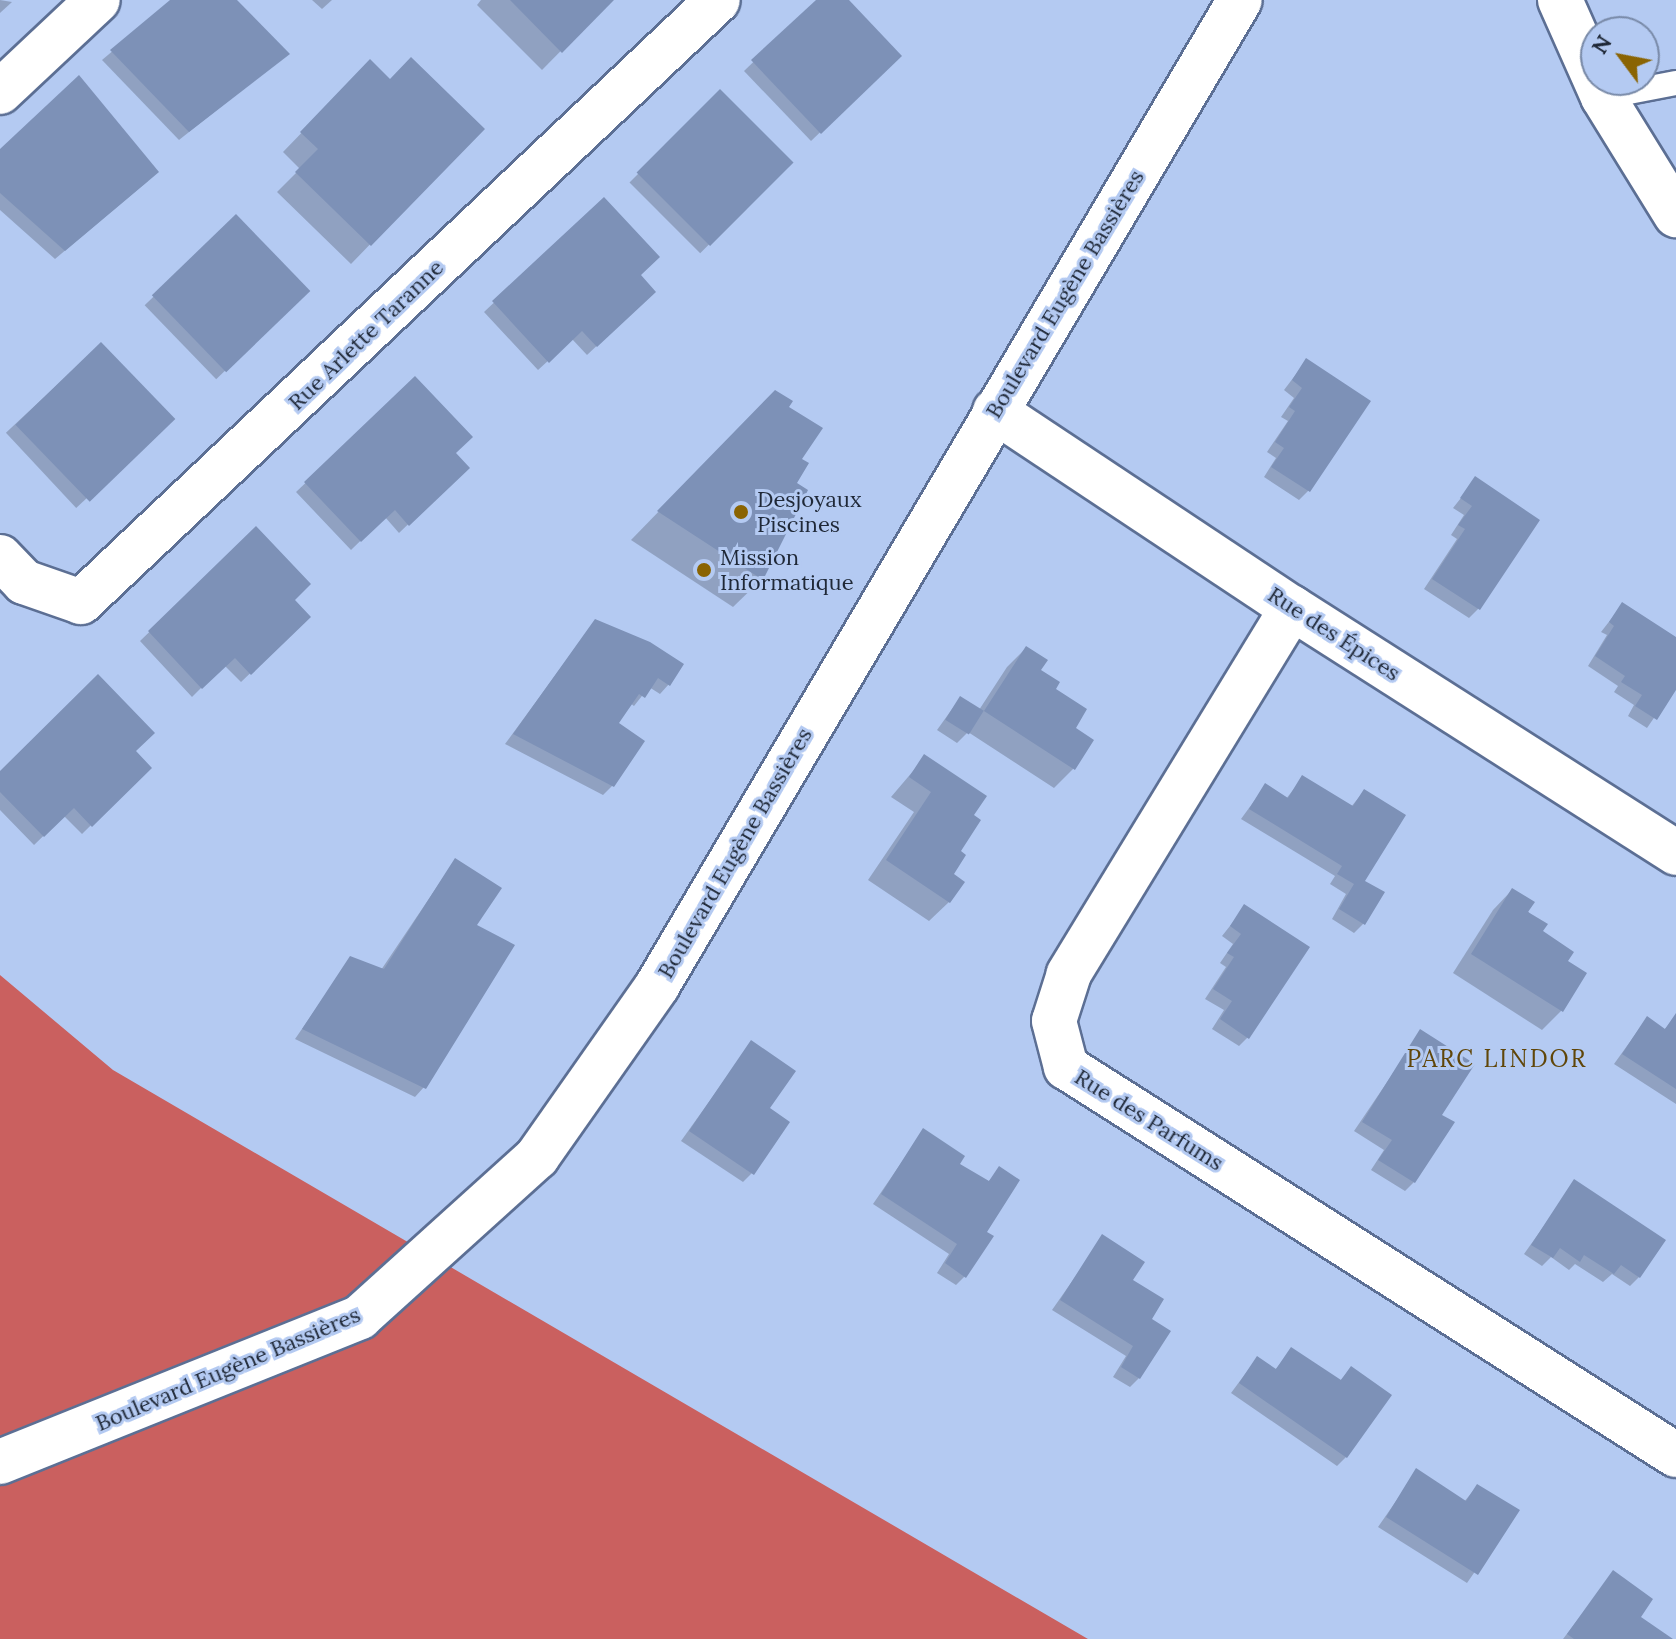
<!DOCTYPE html>
<meta charset="utf-8">
<style>
body{margin:0}
#map{position:relative;width:1676px;height:1639px;overflow:hidden;background:#b4caf2;font-family:Lora,serif}
div>[style]{position:absolute}
[style*='--x']{left:calc(var(--x)*1px);top:calc(var(--y)*1px);width:calc(var(--w)*1px);rotate:calc(var(--a)*1deg)}
.forest>*{inset:0;background:#ca605f}
.shadow>*{inset:0;background:#0003;transform-origin:0 0}
.building>*{inset:0;background:#7d91b7;transform-origin:0 0}
.roads{filter:drop-shadow(2px 0 #5c6f94) drop-shadow(-2px 0 #5c6f94) drop-shadow(0 2px #5c6f94) drop-shadow(0 -2px #5c6f94)}
.lane>*{height:24px;margin:-12px;padding:0 12px;transform-origin:12px;border-radius:12px;background:#fff}
.street>*{height:44px;margin:-22px;padding:0 22px;transform-origin:22px;border-radius:22px;background:#fff}
.secondary>*{height:44px;margin:-22px;padding:0 22px;transform-origin:22px;border-radius:22px;background:#fff}
.dots>*{width:22px;height:22px;translate:-50% -50%;box-sizing:border-box;border:4px solid #b4caf2;border-radius:50%}
span{translate:-50% -50%;white-space:nowrap;text-align:center;line-height:1.15;-webkit-text-stroke:6px #b4caf2;paint-order:stroke}
.street-label{font-size:22px;color:#1f2837}
.poi-label{font-size:22px;color:#1f2837}
.left{translate:0 -50%;text-align:left}
.neighbourhood-label{font-size:24px;color:#604609;letter-spacing:2px}
.north{position:absolute;left:1580px;top:16px;width:80px;height:80px;box-sizing:border-box;background:#b4caf2;border:2px solid #7889a7;border-radius:50%;rotate:302deg;font-size:22px;font-weight:700;line-height:32px;text-align:center;color:#1f2837}
.north::after{content:'';display:block;margin:auto;width:28px;height:36px;background:#8a6403;clip-path:polygon(50% 0,100% 100%,50% 72%,0 100%)}
</style>
<div id="map">
<div class="forest">
<i style="clip-path:polygon(0 975px,113px 1070px,1088px 1639px,0 1639px)"></i>
</div>
<div class="shadow">
<i style="clip-path:polygon(0 0,12px 2px,0 13px)"></i>
<i style="clip-path:polygon(173px 0,234px 0,287px 54px,179px 140px,102px 60px)"></i>
<i style="clip-path:polygon(312px 0,332px 0,322px 9px)"></i>
<i style="clip-path:polygon(481px 0,611px 0,542px 70px,477px 5px)"></i>
<i style="clip-path:polygon(818px 0,846px 0,900px 56px,811px 141px,744px 71px)"></i>
<i style="clip-path:polygon(370px 62px,390px 81px,482px 129px,351px 264px,277px 192px,300px 169px,283px 152px)"></i>
<i style="left:720px;top:92px;width:100px;height:128px;rotate:45deg"></i>
<i style="clip-path:polygon(0 151px,148px 181px,55px 259px,0 210px)"></i>
<i style="clip-path:polygon(604px 199px,638px 276px,654px 292px,587px 355px,572px 339px,538px 370px,484px 312px)"></i>
<i style="left:236px;top:217px;width:103px;height:127px;rotate:46deg"></i>
<i style="left:101px;top:344px;width:103px;height:130px;rotate:47deg"></i>
<i style="clip-path:polygon(1306px 361px,1308px 491px,1299px 500px,1264px 477px,1276px 458px,1267px 452px,1288px 421px,1281px 417px,1294px 398px,1284px 390px)"></i>
<i style="clip-path:polygon(415px 379px,453px 453px,467px 468px,399px 533px,385px 517px,351px 550px,296px 492px)"></i>
<i style="clip-path:polygon(775px 392px,787px 407px,800px 459px,762px 579px,733px 607px,631px 540px)"></i>
<i style="clip-path:polygon(1476px 479px,1478px 609px,1469px 618px,1424px 589px,1457px 539px,1451px 535px,1464px 515px,1453px 508px)"></i>
<i style="clip-path:polygon(256px 529px,292px 600px,309px 617px,241px 682px,224px 665px,192px 697px,140px 641px)"></i>
<i style="clip-path:polygon(1622px 605px,1676px 639px,1676px 686px,1647px 728px,1628px 716px,1634px 705px,1614px 692px,1618px 686px,1588px 666px,1607px 635px,1601px 632px)"></i>
<i style="clip-path:polygon(595px 621px,669px 684px,660px 694px,649px 687px,634px 706px,630px 703px,617px 724px,612px 786px,603px 795px,505px 744px)"></i>
<i style="clip-path:polygon(1026px 648px,1073px 728px,1073px 769px,1054px 788px,968px 732px,957px 743px,937px 730px,960px 698px,979px 710px,1007px 667px)"></i>
<i style="clip-path:polygon(133px 752px,149px 768px,82px 834px,64px 816px,34px 845px,0 810px,0 773px)"></i>
<i style="clip-path:polygon(925px 757px,972px 816px,951px 874px,949px 902px,929px 921px,868px 880px,914px 812px,891px 797px)"></i>
<i style="clip-path:polygon(1303px 777px,1351px 807px,1364px 791px,1363px 924px,1354px 933px,1332px 919px,1346px 894px,1330px 884px,1335px 876px,1241px 819px,1265px 786px,1286px 799px)"></i>
<i style="clip-path:polygon(455px 860px,424px 1087px,415px 1097px,295px 1039px,351px 958px,381px 970px)"></i>
<i style="clip-path:polygon(1512px 890px,1565px 961px,1561px 1011px,1542px 1030px,1453px 973px,1493px 910px)"></i>
<i style="clip-path:polygon(1245px 907px,1248px 1037px,1239px 1046px,1212px 1029px,1224px 1010px,1205px 999px,1226px 967px,1220px 963px,1233px 944px,1222px 936px)"></i>
<i style="clip-path:polygon(1676px 1016px,1676px 1104px,1614px 1064px,1647px 1018px,1664px 1030px)"></i>
<i style="clip-path:polygon(1421px 1032px,1440px 1115px,1414px 1182px,1405px 1191px,1371px 1170px,1384px 1150px,1354px 1131px)"></i>
<i style="clip-path:polygon(751px 1043px,768px 1109px,752px 1173px,743px 1182px,681px 1141px)"></i>
<i style="clip-path:polygon(923px 1131px,958px 1164px,987px 1183px,1000px 1169px,984px 1233px,965px 1276px,956px 1285px,937px 1273px,949px 1254px,873px 1204px)"></i>
<i style="clip-path:polygon(1575px 1182px,1639px 1277px,1630px 1286px,1612px 1274px,1603px 1282px,1575px 1264px,1569px 1270px,1551px 1257px,1542px 1266px,1524px 1254px)"></i>
<i style="clip-path:polygon(1103px 1237px,1131px 1280px,1149px 1319px,1139px 1378px,1130px 1387px,1113px 1377px,1126px 1356px,1052px 1310px)"></i>
<i style="clip-path:polygon(1292px 1349px,1339px 1382px,1351px 1368px,1346px 1457px,1337px 1466px,1231px 1393px,1257px 1358px,1275px 1370px)"></i>
<i style="clip-path:polygon(1417px 1471px,1464px 1502px,1477px 1486px,1517px 1511px,1467px 1583px,1378px 1527px)"></i>
<i style="clip-path:polygon(1613px 1573px,1638px 1617px,1669px 1639px,1563px 1639px)"></i>
</div>
<div class="building">
<i style="clip-path:polygon(170px 0,237px 0,290px 54px,189px 132px,110px 50px)"></i>
<i style="clip-path:polygon(510px 0,614px 0,562px 53px)"></i>
<i style="clip-path:polygon(816px 0,849px 0,902px 56px,821px 134px,751px 60px)"></i>
<i style="clip-path:polygon(411px 57px,485px 129px,371px 246px,295px 172px,318px 149px,300px 132px,370px 59px,390px 79px)"></i>
<i style="clip-path:polygon(79px 75px,159px 172px,65px 251px,0 193px,0 149px)"></i>
<i style="left:720px;top:89px;width:104px;height:118px;rotate:45deg"></i>
<i style="clip-path:polygon(604px 197px,660px 257px,641px 275px,656px 292px,597px 347px,582px 331px,549px 363px,492px 301px)"></i>
<i style="left:236px;top:214px;width:107px;height:117px;rotate:46deg"></i>
<i style="left:101px;top:342px;width:107px;height:119px;rotate:46deg"></i>
<i style="clip-path:polygon(1306px 358px,1371px 401px,1310px 492px,1271px 467px,1284px 448px,1275px 442px,1295px 411px,1289px 407px,1302px 388px,1292px 380px)"></i>
<i style="clip-path:polygon(415px 376px,473px 437px,456px 453px,470px 468px,409px 526px,395px 510px,361px 542px,304px 482px)"></i>
<i style="clip-path:polygon(775px 390px,793px 401px,789px 407px,823px 428px,802px 459px,809px 463px,797px 483px,808px 490px,763px 580px,657px 511px)"></i>
<i style="clip-path:polygon(1475px 476px,1540px 520px,1480px 610px,1432px 579px,1465px 529px,1458px 525px,1472px 506px,1460px 498px)"></i>
<i style="clip-path:polygon(256px 526px,311px 584px,295px 600px,311px 617px,251px 675px,235px 658px,202px 689px,148px 631px)"></i>
<i style="clip-path:polygon(1622px 602px,1676px 637px,1676px 690px,1657px 720px,1635px 706px,1642px 695px,1621px 682px,1625px 676px,1595px 656px,1614px 626px,1609px 622px)"></i>
<i style="clip-path:polygon(595px 619px,650px 642px,684px 664px,670px 686px,658px 678px,645px 698px,639px 694px,619px 723px,645px 741px,614px 787px,513px 734px)"></i>
<i style="clip-path:polygon(1026px 646px,1048px 660px,1041px 670px,1060px 682px,1056px 689px,1087px 709px,1076px 728px,1094px 740px,1075px 770px,984px 711px)"></i>
<i style="clip-path:polygon(98px 674px,155px 733px,136px 751px,152px 768px,92px 827px,74px 808px,44px 837px,0 792px,0 771px)"></i>
<i style="left:960px;top:696px;width:28px;height:28px;rotate:32deg"></i>
<i style="clip-path:polygon(924px 754px,987px 796px,974px 815px,981px 820px,961px 851px,966px 855px,954px 874px,965px 882px,950px 903px,886px 860px,931px 792px,909px 777px)"></i>
<i style="clip-path:polygon(1302px 775px,1353px 806px,1364px 789px,1406px 815px,1365px 881px,1385px 892px,1365px 925px,1339px 909px,1354px 884px,1337px 874px,1342px 866px,1249px 809px,1265px 783px,1288px 798px)"></i>
<i style="clip-path:polygon(455px 858px,502px 888px,477px 925px,515px 945px,426px 1089px,302px 1029px,350px 956px,384px 969px)"></i>
<i style="clip-path:polygon(1512px 888px,1535px 902px,1528px 912px,1548px 924px,1543px 931px,1574px 952px,1568px 961px,1587px 973px,1563px 1012px,1471px 954px)"></i>
<i style="clip-path:polygon(1244px 904px,1310px 947px,1249px 1039px,1220px 1019px,1232px 1001px,1213px 989px,1234px 957px,1227px 953px,1241px 934px,1230px 926px)"></i>
<i style="clip-path:polygon(1676px 1013px,1676px 1089px,1622px 1054px,1647px 1016px,1665px 1029px)"></i>
<i style="clip-path:polygon(1420px 1029px,1475px 1064px,1442px 1115px,1455px 1122px,1415px 1183px,1378px 1160px,1392px 1140px,1362px 1122px)"></i>
<i style="clip-path:polygon(751px 1040px,796px 1071px,770px 1108px,790px 1122px,754px 1175px,689px 1131px)"></i>
<i style="clip-path:polygon(923px 1128px,965px 1156px,960px 1164px,989px 1181px,999px 1166px,1020px 1180px,987px 1232px,994px 1236px,966px 1278px,945px 1263px,957px 1244px,881px 1194px)"></i>
<i style="clip-path:polygon(1574px 1179px,1666px 1240px,1640px 1278px,1621px 1265px,1614px 1274px,1584px 1255px,1580px 1262px,1560px 1248px,1553px 1258px,1531px 1245px)"></i>
<i style="clip-path:polygon(1102px 1234px,1145px 1262px,1133px 1280px,1164px 1299px,1152px 1319px,1171px 1331px,1140px 1379px,1121px 1367px,1133px 1346px,1060px 1300px)"></i>
<i style="clip-path:polygon(1291px 1347px,1341px 1380px,1351px 1366px,1392px 1395px,1347px 1458px,1239px 1383px,1257px 1356px,1276px 1369px)"></i>
<i style="clip-path:polygon(1416px 1468px,1466px 1501px,1477px 1484px,1520px 1510px,1478px 1575px,1386px 1517px)"></i>
<i style="clip-path:polygon(1613px 1570px,1653px 1599px,1641px 1617px,1673px 1639px,1574px 1639px,1567px 1634px)"></i>
</div>
<div class="roads">
<div class="lane">
<i style="--x:1603;--y:97;--w:74;--a:-10.9"></i>
</div>
<div class="street">
<i style="--x:1560;--y:0;--w:106;--a:66.1"></i>
<i style="--x:1603;--y:97;--w:139;--a:58.3"></i>
<i style="--x:0;--y:92;--w:134;--a:-43.2"></i>
<i style="--x:995;--y:411;--w:356;--a:33.6"></i>
<i style="--x:1292;--y:608;--w:456;--a:32.5"></i>
<i style="--x:0;--y:557;--w:35;--a:46"></i>
<i style="--x:24;--y:582;--w:60;--a:19.3"></i>
<i style="--x:81;--y:602;--w:876;--a:-43.38"></i>
<i style="--x:1292;--y:608;--w:429;--a:121.4"></i>
<i style="--x:1069;--y:974;--w:49;--a:107.7"></i>
<i style="--x:1054;--y:1021;--w:48;--a:75.4"></i>
<i style="--x:1066;--y:1067;--w:723;--a:32.46"></i>
</div>
<div class="secondary">
<i style="--x:0;--y:1462;--w:388;--a:-21.9"></i>
<i style="--x:360;--y:1317;--w:239;--a:-42.1"></i>
<i style="--x:537;--y:1157;--w:209;--a:-54.9"></i>
<i style="--x:657;--y:986;--w:1145;--a:-59.41"></i>
</div>
</div>
<div class="dots">
<i style="left:741px;top:512px;background:#8a6403"></i>
<i style="left:704px;top:570px;background:#8a6403"></i>
</div>
<div class="street-label">
<span style="left:1065px;top:294px;rotate:-59deg">Boulevard Eugène Bassières</span>
<span style="left:366px;top:335px;rotate:-44deg">Rue Arlette Taranne</span>
<span style="left:1334px;top:634px;rotate:33deg">Rue des Épices</span>
<span style="left:735px;top:853px;rotate:-60deg">Boulevard Eugène Bassières</span>
<span style="left:1149px;top:1120px;rotate:32deg">Rue des Parfums</span>
<span style="left:228px;top:1369px;rotate:-23deg">Boulevard Eugène Bassières</span>
</div>
<div class="poi-label">
<span class="left" style="left:757px;top:512px">Desjoyaux<br>Piscines</span>
<span class="left" style="left:720px;top:570px">Mission<br>Informatique</span>
</div>
<div class="neighbourhood-label">
<span style="left:1497px;top:1059px">PARC LINDOR</span>
</div>
<div class="north">N</div>
</div>
